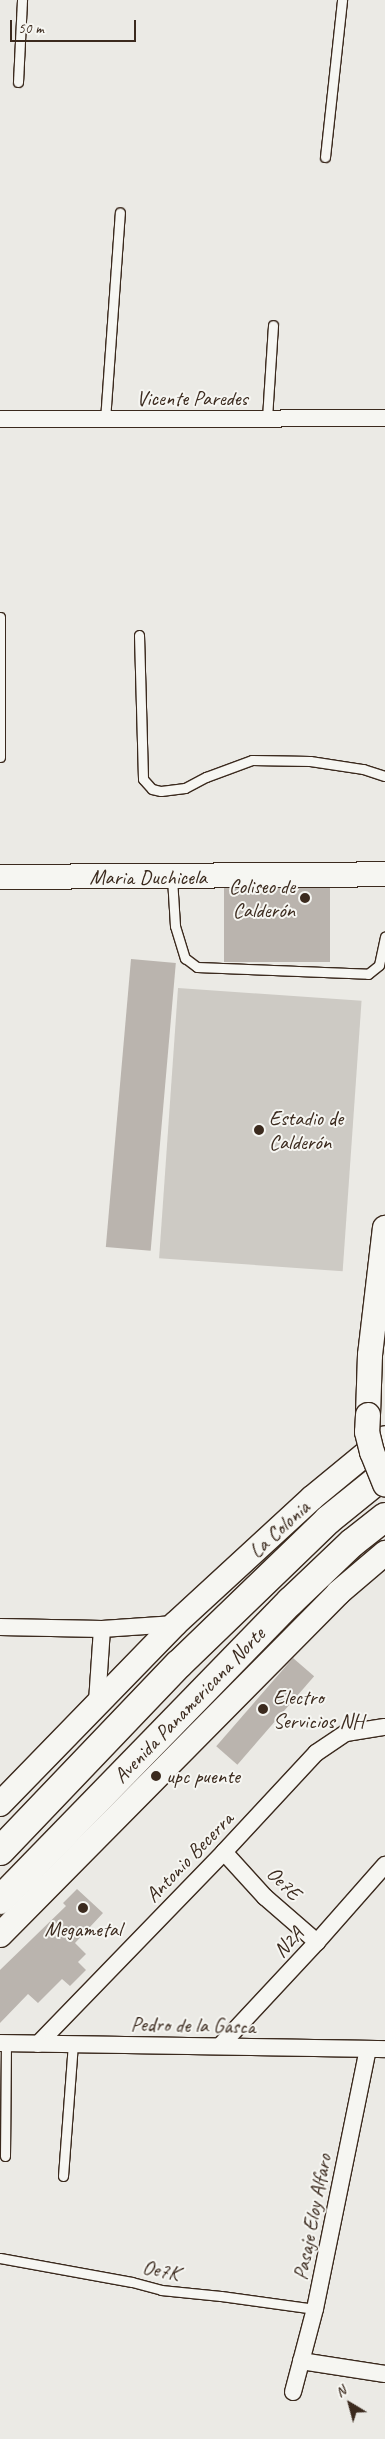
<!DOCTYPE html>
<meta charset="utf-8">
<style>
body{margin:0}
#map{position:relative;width:385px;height:2439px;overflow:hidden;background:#ebeae5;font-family:Caveat,sans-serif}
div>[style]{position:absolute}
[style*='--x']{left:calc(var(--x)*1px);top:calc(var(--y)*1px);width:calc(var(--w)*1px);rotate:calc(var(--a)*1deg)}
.green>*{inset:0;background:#cdcac4;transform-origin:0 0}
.building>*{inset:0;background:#bab4ae;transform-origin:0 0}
.roads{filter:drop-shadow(1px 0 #3b2a1e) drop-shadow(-1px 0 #3b2a1e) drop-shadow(0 1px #3b2a1e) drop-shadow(0 -1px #3b2a1e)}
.service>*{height:9px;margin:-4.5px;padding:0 4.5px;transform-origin:4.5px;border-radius:4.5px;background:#f6f6f2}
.minor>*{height:16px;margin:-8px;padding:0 8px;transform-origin:8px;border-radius:8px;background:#f6f6f2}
.secondary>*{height:24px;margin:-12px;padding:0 12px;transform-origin:12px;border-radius:12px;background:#f6f6f2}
.trunk>*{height:28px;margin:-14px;padding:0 14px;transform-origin:14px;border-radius:14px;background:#f6f6f2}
.bridges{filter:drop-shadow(1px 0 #3b2a1e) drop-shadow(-1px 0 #3b2a1e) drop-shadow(0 1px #3b2a1e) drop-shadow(0 -1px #3b2a1e)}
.secondary-bridge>*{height:24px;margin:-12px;padding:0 12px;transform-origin:12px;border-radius:12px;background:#f6f6f2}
.dots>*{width:14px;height:14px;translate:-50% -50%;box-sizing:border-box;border:2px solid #f6f6f2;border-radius:50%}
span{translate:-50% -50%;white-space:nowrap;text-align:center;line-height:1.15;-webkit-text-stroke:4px #f6f6f2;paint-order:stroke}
.street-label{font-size:21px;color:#3b2a1e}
.poi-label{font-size:21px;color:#3b2a1e}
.right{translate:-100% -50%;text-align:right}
.left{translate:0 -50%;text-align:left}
.north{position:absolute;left:325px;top:2379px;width:50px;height:50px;-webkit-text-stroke:4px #f6f6f2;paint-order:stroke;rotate:323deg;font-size:14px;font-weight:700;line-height:20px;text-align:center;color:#3b2a1e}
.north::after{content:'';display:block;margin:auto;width:18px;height:22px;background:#3b2a1e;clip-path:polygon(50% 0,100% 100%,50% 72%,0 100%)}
.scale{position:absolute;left:10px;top:20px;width:126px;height:22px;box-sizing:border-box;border:2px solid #3b2a1e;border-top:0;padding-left:6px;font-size:15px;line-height:18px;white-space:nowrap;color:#3b2a1e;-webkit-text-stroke:4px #f6f6f2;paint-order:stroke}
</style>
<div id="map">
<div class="green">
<i style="left:178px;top:988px;width:184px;height:271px;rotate:4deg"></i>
</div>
<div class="building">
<i style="left:330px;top:888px;width:74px;height:106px;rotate:90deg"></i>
<i style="left:131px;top:959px;width:45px;height:289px;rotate:5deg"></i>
<i style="left:293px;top:1658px;width:28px;height:117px;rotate:41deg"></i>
<i style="clip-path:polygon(77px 1889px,103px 1913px,75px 1943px,86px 1954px,78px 1962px,86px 1970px,70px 1986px,62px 1979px,38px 2003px,28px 1994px,0 2023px,0 1970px,66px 1906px,63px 1903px)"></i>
</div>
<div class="roads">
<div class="service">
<i style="--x:18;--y:82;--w:82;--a:-87.2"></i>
<i style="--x:325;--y:157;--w:158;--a:-83.8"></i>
<i style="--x:267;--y:418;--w:93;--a:-86.3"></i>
<i style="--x:105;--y:420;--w:208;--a:-85.9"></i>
<i style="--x:0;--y:617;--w:140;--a:90"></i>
<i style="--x:139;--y:635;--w:144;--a:88.4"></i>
<i style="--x:143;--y:779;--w:13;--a:48"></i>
<i style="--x:152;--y:789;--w:9;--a:13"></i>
<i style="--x:161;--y:791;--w:24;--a:-7"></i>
<i style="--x:185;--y:788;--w:24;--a:-28"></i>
<i style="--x:206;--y:777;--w:49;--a:-20.3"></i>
<i style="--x:252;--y:760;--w:58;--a:1"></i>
<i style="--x:310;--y:761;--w:54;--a:8.6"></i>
<i style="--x:363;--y:769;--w:23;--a:18"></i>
<i style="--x:172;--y:878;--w:48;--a:86.4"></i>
<i style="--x:175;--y:926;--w:34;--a:73"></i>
<i style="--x:185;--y:958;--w:15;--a:37"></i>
<i style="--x:197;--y:967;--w:171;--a:2.3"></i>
<i style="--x:368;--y:974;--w:14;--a:-39"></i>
<i style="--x:379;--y:965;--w:29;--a:-78"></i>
<i style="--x:5;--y:2156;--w:112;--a:-89.5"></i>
<i style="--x:63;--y:2176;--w:132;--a:-85.7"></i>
<i style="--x:0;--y:2258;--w:134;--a:10.3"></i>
<i style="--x:132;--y:2282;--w:30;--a:15"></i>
<i style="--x:161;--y:2290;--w:60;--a:5.7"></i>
<i style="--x:221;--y:2296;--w:95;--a:7.9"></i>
</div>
<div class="minor">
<i style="--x:0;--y:419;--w:385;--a:-0.1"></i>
<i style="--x:0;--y:1627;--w:102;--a:1.1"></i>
<i style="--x:102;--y:1629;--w:73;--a:-3.9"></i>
<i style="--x:97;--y:1702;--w:73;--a:-86.1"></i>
<i style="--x:224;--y:1852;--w:61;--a:47.7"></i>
<i style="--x:265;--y:1897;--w:69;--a:40.9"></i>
<i style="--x:0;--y:2043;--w:385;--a:0.9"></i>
<i style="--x:38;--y:2044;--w:267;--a:-45.9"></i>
<i style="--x:224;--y:1852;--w:135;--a:-47.1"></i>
<i style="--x:316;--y:1753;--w:36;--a:-34"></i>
<i style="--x:346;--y:1733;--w:39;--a:-9"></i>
<i style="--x:220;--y:2046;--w:142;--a:-47"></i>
<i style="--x:317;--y:1942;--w:103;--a:-48.6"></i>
<i style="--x:301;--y:2361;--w:85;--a:8.8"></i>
<i style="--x:293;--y:2392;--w:86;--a:-75.2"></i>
<i style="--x:315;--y:2309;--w:265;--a:-78.5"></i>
</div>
<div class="secondary">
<i style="--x:0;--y:877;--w:385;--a:-0.4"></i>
<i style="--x:368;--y:1415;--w:60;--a:-88.1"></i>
<i style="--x:370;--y:1355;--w:128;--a:-83.3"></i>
<i style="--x:0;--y:1804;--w:251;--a:-45.8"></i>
<i style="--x:175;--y:1624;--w:186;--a:-42.6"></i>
<i style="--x:312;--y:1498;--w:94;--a:-39.4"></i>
<i style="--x:0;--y:1935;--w:481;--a:-45.3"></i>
<i style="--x:338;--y:1593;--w:62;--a:-40.4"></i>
</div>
<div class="trunk">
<i style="--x:0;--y:1851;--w:259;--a:-46.3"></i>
<i style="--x:179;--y:1664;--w:207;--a:-44"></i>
<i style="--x:328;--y:1520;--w:73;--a:-38.9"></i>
<i style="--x:0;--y:1900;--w:416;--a:-45.8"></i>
<i style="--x:290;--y:1602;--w:86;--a:-43.6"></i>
<i style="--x:352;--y:1543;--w:42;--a:-38.2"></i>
</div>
</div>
<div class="bridges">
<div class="secondary-bridge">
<i style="--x:368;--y:1415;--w:17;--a:93"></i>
<i style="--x:367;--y:1432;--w:21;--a:76"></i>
<i style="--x:372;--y:1452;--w:35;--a:68"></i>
</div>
</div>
<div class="dots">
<i style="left:305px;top:898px;background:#3b2a1e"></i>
<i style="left:259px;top:1130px;background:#3b2a1e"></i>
<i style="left:263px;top:1709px;background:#3b2a1e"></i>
<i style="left:156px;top:1776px;background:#3b2a1e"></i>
<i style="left:83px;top:1908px;background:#3b2a1e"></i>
</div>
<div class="street-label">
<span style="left:192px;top:398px">Vicente Paredes</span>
<span style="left:148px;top:877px">Maria Duchicela</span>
<span style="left:279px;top:1529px;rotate:-43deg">La Colonia</span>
<span style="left:189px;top:1705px;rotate:-46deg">Avenida Panamericana Norte</span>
<span style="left:189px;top:1857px;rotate:-46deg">Antonio Becerra</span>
<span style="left:284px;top:1883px;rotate:44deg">Oe7E</span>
<span style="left:288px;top:1942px;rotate:-47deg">N2A</span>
<span style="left:193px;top:2025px;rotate:1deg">Pedro de la Gasca</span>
<span style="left:312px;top:2217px;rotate:-79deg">Pasaje Eloy Alfaro</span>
<span style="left:161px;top:2270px;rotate:11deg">Oe7K</span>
</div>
<div class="poi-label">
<span class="right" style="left:295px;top:898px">Coliseo de<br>Calderón</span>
<span class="left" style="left:269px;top:1130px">Estadio de<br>Calderón</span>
<span class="left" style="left:273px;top:1709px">Electro<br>Servicios NH</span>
<span class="left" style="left:166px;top:1776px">upc puente</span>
<span style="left:83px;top:1929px">Megametal</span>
</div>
<div class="north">N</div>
<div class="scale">50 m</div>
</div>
